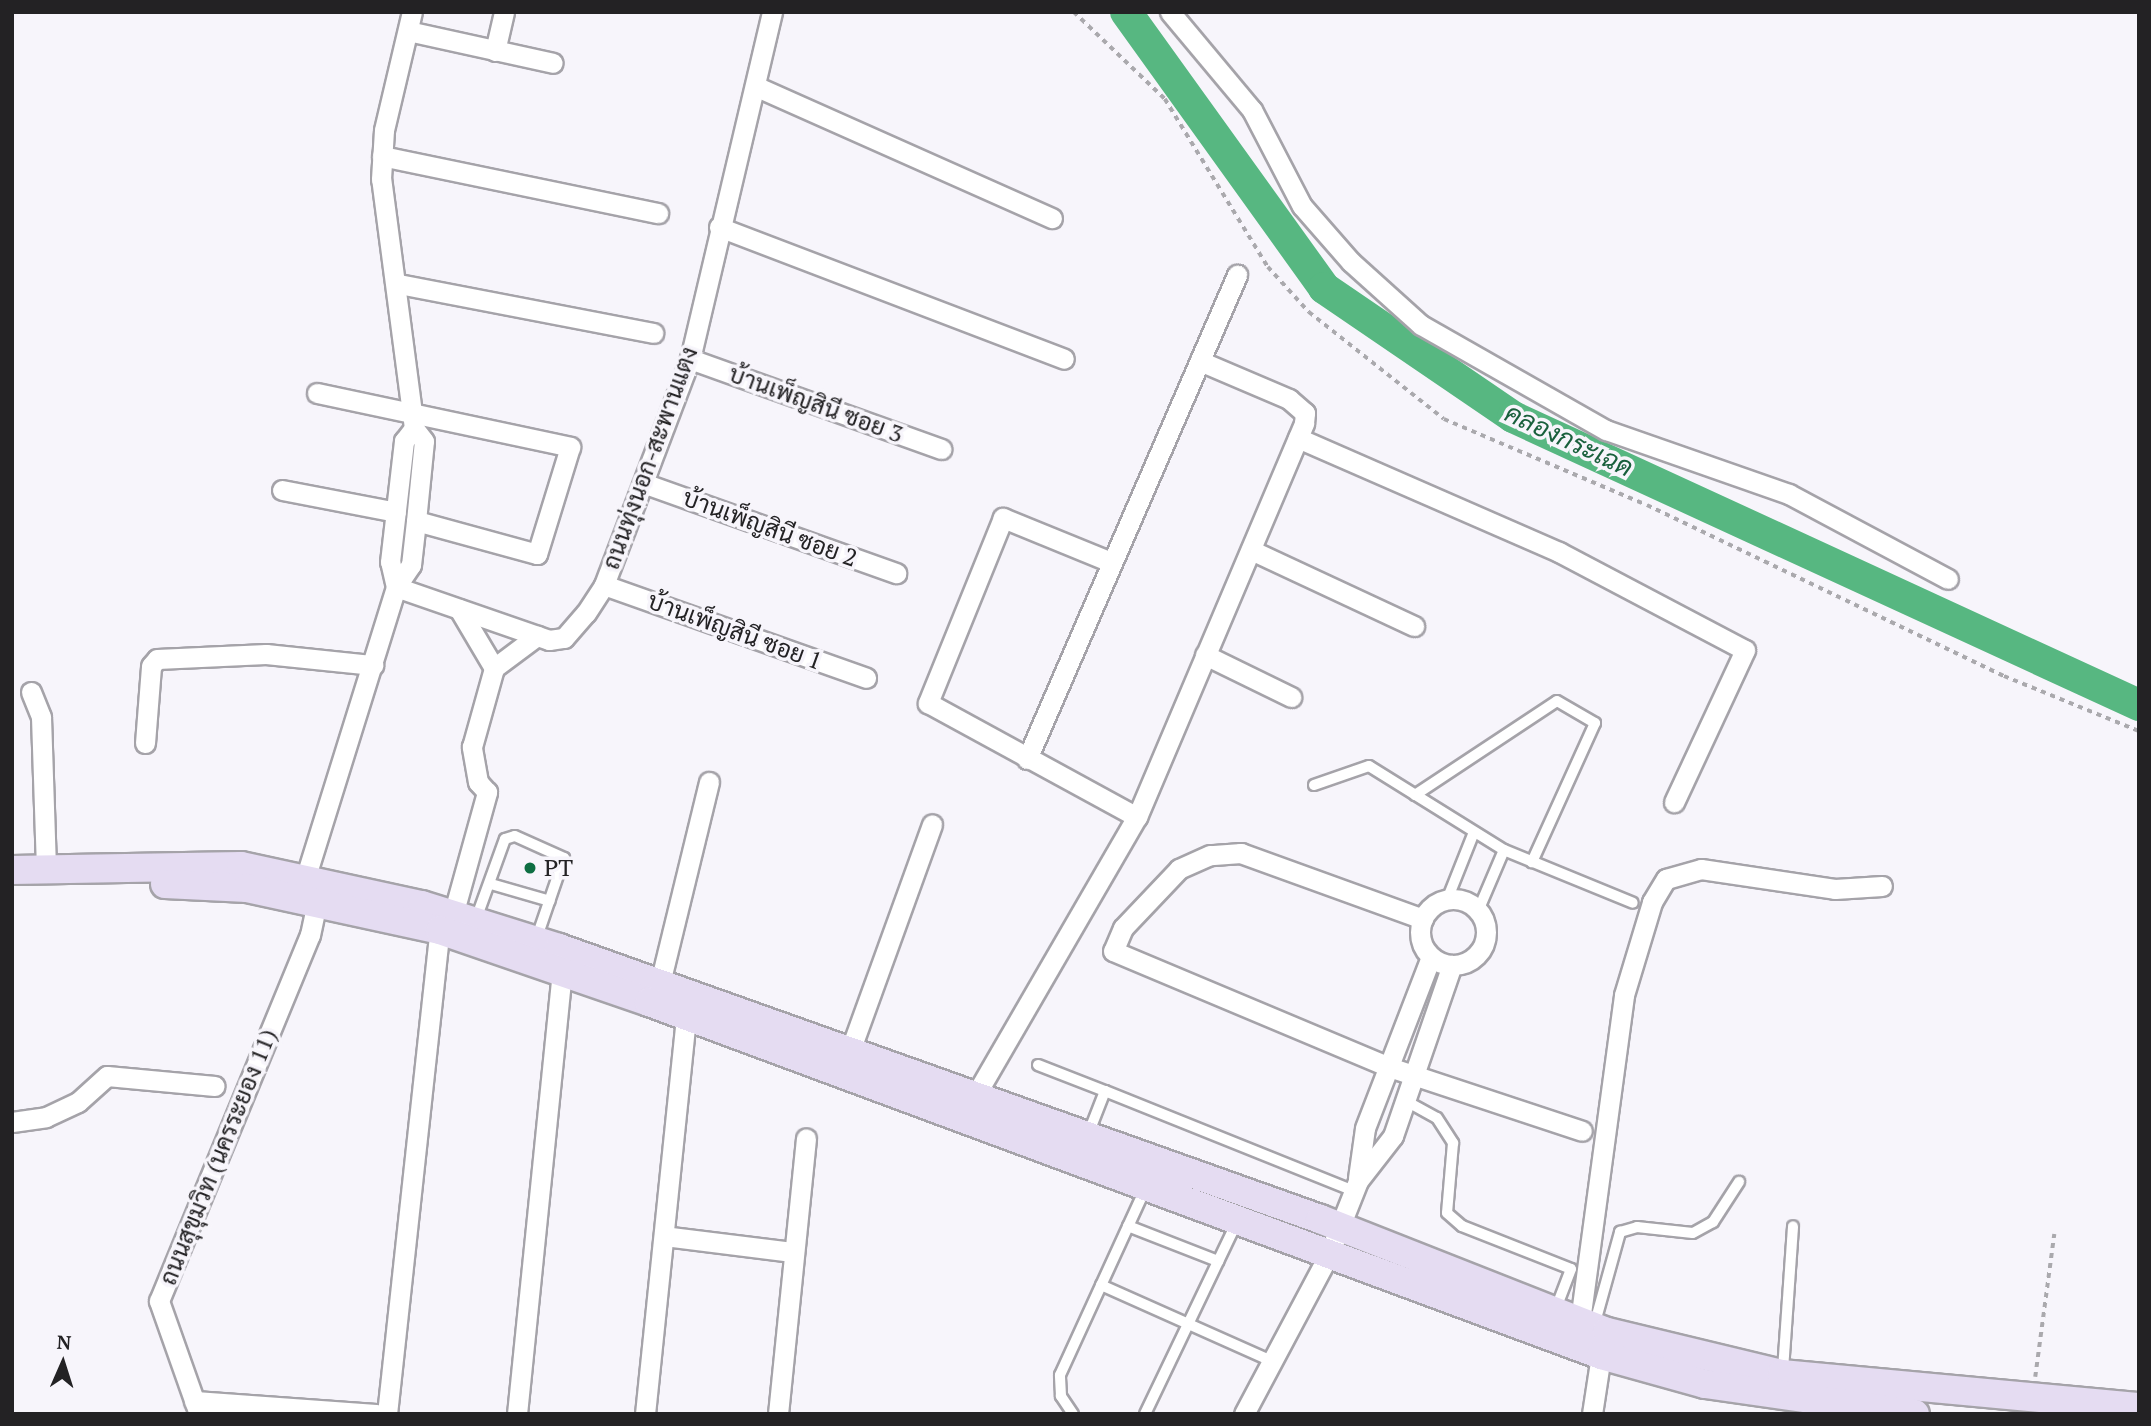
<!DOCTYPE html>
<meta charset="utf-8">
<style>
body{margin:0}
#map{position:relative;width:2151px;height:1426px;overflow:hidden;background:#f7f5fb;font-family:"PT Serif",Sarabun,serif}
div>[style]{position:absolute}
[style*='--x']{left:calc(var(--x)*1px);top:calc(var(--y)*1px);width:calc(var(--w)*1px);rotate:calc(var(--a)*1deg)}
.river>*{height:32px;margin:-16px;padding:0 16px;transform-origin:16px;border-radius:16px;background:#57b781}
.path>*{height:3.5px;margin-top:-1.75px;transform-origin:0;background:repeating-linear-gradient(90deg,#aaa9ad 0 5px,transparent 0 10px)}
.roads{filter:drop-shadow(2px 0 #a5a3a9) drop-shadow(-2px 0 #a5a3a9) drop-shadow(0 2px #a5a3a9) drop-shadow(0 -2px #a5a3a9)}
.lane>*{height:10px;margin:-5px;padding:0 5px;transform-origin:5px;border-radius:5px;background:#fff}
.street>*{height:19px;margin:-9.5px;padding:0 9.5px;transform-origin:9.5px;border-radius:9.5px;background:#fff}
.street>.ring{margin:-9.5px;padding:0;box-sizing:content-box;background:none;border:19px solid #fff;border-radius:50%}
.secondary>*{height:28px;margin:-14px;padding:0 14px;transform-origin:14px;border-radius:14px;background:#e5dcf2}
.dots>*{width:19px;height:19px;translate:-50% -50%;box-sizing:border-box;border:4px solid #f7f5fb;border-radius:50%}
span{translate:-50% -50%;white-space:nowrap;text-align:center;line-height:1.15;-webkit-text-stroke:7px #f7f5fb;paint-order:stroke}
.street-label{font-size:24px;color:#232224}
.poi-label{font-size:24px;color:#232224}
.left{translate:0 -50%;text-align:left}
.water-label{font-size:26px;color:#19603c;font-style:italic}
.frame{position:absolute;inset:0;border:14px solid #232224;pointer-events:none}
.north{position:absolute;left:28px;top:1328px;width:70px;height:70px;-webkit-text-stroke:5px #f7f5fb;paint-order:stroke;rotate:3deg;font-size:19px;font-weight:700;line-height:28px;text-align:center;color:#232224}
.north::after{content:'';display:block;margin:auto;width:24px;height:32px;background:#232224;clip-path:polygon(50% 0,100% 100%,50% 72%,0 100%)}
</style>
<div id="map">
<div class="river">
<i style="--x:1126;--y:12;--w:340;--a:54.3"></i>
<i style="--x:1324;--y:288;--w:229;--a:34.3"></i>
<i style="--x:1513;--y:417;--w:689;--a:24.71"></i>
</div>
<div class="path">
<i style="--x:1074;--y:12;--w:126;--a:43.7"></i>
<i style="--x:1165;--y:99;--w:197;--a:58.5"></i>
<i style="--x:1268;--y:267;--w:61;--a:47.7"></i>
<i style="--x:1309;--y:312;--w:172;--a:38.4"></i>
<i style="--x:1444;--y:419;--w:220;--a:23"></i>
<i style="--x:1647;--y:505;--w:396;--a:25.6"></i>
<i style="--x:2004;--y:676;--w:146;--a:22.2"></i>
<i style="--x:2035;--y:1377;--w:144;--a:-82.4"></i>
</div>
<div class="roads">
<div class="lane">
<i style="--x:1314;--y:785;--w:58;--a:-19.1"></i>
<i style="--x:1369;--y:766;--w:159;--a:31.9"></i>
<i style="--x:1504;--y:850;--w:139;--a:22.3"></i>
<i style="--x:1415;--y:795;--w:170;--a:-33.5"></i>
<i style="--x:1557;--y:701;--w:44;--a:30.1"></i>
<i style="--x:1595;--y:723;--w:153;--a:114.4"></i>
<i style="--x:491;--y:884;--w:61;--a:16.1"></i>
<i style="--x:1447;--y:900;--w:73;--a:-68.3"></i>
<i style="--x:1478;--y:911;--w:66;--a:-66.9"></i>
<i style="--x:476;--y:919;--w:85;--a:-70.1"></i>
<i style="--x:505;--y:839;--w:10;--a:-17"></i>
<i style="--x:515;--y:836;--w:54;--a:24.2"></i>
<i style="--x:564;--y:858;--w:87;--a:108.9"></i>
<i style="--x:1038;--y:1065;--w:72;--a:21.2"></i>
<i style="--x:1105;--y:1091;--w:44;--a:111.3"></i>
<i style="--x:1105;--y:1091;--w:268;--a:21.9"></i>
<i style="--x:1406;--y:1101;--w:35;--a:29"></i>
<i style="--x:1437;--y:1118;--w:30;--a:57"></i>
<i style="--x:1453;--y:1143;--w:70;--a:94.9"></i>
<i style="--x:1447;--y:1213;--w:20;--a:41"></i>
<i style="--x:1462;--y:1226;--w:117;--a:21.5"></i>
<i style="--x:1571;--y:1269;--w:45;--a:110.9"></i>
<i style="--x:1128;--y:1226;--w:97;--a:21.3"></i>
<i style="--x:1101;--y:1285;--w:187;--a:24"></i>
<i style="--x:1594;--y:1326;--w:98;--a:-74.5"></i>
<i style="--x:1620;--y:1232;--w:18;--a:-16"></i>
<i style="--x:1637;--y:1227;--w:56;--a:6.1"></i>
<i style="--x:1693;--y:1233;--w:23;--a:-29"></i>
<i style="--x:1713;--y:1222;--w:48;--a:-57"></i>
<i style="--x:1783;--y:1370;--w:144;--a:-86"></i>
<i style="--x:1073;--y:1414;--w:22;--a:-124"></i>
<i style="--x:1061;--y:1396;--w:21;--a:-93"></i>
<i style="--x:1060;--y:1375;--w:205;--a:-65.4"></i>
<i style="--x:1145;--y:1414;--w:211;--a:-64.4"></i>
</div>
<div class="street">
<i style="--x:1170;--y:12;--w:128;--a:50.1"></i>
<i style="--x:1252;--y:110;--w:108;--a:62.5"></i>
<i style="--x:1302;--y:206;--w:74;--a:48.8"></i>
<i style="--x:1351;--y:262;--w:94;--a:42"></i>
<i style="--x:1421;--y:325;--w:213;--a:29.6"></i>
<i style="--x:1606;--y:430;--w:194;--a:19.3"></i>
<i style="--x:1789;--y:494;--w:180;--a:28.1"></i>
<i style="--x:408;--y:31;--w:148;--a:12.4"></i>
<i style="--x:495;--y:51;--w:40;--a:-77"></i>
<i style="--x:755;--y:86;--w:325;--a:24"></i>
<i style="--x:382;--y:156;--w:282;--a:11.7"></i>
<i style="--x:719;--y:227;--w:369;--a:20.9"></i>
<i style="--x:399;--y:284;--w:259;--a:10.9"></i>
<i style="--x:690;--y:359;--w:267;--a:19.7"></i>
<i style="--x:317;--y:393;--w:259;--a:12"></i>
<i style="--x:570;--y:447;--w:112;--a:107.1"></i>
<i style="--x:537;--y:554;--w:125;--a:-164.7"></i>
<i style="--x:1298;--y:438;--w:285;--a:23.6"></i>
<i style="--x:1559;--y:552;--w:210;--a:27.8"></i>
<i style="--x:1745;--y:650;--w:168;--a:115"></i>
<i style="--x:643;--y:483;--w:269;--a:19.6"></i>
<i style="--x:282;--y:490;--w:116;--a:10.9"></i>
<i style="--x:1251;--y:550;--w:180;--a:25"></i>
<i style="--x:1111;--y:562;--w:117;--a:-157.8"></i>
<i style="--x:1003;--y:518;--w:200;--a:112.1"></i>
<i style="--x:928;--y:703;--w:238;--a:28.6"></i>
<i style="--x:604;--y:585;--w:278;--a:19.5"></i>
<i style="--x:396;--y:587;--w:162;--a:19.1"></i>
<i style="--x:549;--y:640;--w:15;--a:-8"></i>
<i style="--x:564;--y:638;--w:33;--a:-49"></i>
<i style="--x:586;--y:613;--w:33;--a:-57"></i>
<i style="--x:604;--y:585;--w:242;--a:-69.2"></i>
<i style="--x:690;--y:359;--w:357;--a:-76.7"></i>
<i style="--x:396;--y:587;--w:26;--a:-103"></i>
<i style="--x:390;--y:562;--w:122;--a:-83.4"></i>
<i style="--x:404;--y:441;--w:16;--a:-52"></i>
<i style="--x:459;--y:609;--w:69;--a:59.3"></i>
<i style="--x:1205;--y:655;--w:96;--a:26"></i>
<i style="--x:31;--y:692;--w:27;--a:68"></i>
<i style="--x:41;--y:717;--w:152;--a:88.1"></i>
<i style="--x:145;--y:743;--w:77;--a:-85.5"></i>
<i style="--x:151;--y:666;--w:9;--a:-49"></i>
<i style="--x:157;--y:659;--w:109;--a:-2.6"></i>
<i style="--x:266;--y:654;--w:108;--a:5.9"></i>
<i style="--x:1027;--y:759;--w:528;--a:-66.54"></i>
<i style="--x:306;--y:876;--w:303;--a:-72.7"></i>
<i style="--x:396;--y:587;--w:27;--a:-56"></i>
<i style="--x:411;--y:565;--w:44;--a:-83.5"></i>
<i style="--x:416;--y:521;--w:80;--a:-84.3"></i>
<i style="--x:424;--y:441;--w:16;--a:-128"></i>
<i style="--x:414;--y:428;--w:251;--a:-97.5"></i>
<i style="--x:381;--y:179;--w:49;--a:-86.5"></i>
<i style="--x:384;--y:130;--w:121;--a:-76.7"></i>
<i class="ring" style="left:1420px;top:899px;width:47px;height:47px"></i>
<i style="--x:453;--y:915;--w:128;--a:-74.5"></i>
<i style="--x:487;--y:792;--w:13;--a:-132"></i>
<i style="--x:478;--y:782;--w:36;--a:-100"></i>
<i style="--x:472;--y:747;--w:82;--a:-74.4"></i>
<i style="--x:494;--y:668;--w:54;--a:-36.7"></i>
<i style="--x:1423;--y:919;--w:194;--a:-160.1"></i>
<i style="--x:1241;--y:853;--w:31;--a:176"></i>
<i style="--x:1210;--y:855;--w:34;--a:156"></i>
<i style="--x:1179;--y:869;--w:81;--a:133.5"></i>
<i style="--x:1123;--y:928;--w:25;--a:113"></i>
<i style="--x:1113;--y:951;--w:299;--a:22.8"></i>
<i style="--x:1389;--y:1067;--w:203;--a:18.3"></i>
<i style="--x:660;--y:983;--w:207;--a:-76.3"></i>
<i style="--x:850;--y:1051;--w:241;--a:-70.1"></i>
<i style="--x:975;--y:1096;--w:323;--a:-59.9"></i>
<i style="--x:1137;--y:817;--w:428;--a:-67"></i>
<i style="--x:1304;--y:423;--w:10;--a:-84"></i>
<i style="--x:1305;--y:413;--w:21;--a:-139"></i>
<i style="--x:1289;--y:399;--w:97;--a:-156.9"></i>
<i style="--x:12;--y:1122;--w:34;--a:-8"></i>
<i style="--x:46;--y:1117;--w:35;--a:-25"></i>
<i style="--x:78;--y:1102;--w:39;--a:-42"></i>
<i style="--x:107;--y:1076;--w:108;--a:5.3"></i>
<i style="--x:1358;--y:1178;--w:50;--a:-82"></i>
<i style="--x:1365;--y:1128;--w:183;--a:-68.9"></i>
<i style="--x:664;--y:1236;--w:130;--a:7.1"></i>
<i style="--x:1580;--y:1321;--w:329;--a:-82.3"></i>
<i style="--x:1624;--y:995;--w:97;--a:-73.2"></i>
<i style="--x:1652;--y:902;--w:27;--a:-59"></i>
<i style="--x:1666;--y:879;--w:36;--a:-16"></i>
<i style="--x:1701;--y:869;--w:135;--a:8.5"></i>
<i style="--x:1835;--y:889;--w:47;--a:-3.7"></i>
<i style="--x:194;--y:1401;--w:183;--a:4.1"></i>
<i style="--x:199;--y:1414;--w:120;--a:-109.5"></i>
<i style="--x:159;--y:1301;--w:396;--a:-67.6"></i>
<i style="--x:310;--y:935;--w:35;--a:-78"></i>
<i style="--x:387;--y:1414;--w:487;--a:-83.8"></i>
<i style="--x:517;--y:1414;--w:444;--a:-84.2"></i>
<i style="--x:645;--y:1414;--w:400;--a:-84.1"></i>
<i style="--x:778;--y:1414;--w:277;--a:-84.2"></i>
<i style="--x:1244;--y:1414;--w:181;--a:-62"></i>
<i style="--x:1329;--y:1254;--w:79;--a:-68.3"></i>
<i style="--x:1358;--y:1181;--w:57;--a:-52.1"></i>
<i style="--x:1393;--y:1136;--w:181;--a:-71"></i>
<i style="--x:1592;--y:1414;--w:60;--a:-81.3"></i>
</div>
<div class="secondary">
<i style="--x:12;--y:870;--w:229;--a:-1"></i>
<i style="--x:241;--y:866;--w:185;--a:12.2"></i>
<i style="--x:422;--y:905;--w:144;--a:17.4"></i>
<i style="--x:559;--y:948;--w:808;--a:19.6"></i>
<i style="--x:1320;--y:1219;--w:308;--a:21.5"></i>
<i style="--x:1607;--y:1332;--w:180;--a:13.5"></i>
<i style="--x:1782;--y:1374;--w:359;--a:5.3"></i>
<i style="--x:165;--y:884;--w:82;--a:2.8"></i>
<i style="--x:247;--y:888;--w:198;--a:12.3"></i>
<i style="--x:440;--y:930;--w:221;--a:19"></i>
<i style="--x:649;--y:1002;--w:1015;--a:20.34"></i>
<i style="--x:1601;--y:1355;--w:108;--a:15.6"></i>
<i style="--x:1705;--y:1384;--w:212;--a:8.1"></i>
</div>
</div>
<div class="dots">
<i style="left:530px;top:868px;background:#0e6e42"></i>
</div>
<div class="street-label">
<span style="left:816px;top:404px;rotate:20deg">บ้านเพ็ญสินี ซอย 3</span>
<span style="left:650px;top:458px;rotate:-70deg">ถนนทุ่งนอก-สะพานแตง</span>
<span style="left:770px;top:528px;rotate:20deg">บ้านเพ็ญสินี ซอย 2</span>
<span style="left:735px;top:631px;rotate:20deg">บ้านเพ็ญสินี ซอย 1</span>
<span style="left:218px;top:1157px;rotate:-68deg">ถนนสุขุมวิท (นครระยอง 11)</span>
</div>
<div class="poi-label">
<span class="left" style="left:544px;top:868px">PT</span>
</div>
<div class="water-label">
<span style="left:1569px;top:440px;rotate:25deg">คลองกระเฉด</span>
</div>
<div class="frame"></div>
<div class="north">N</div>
</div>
